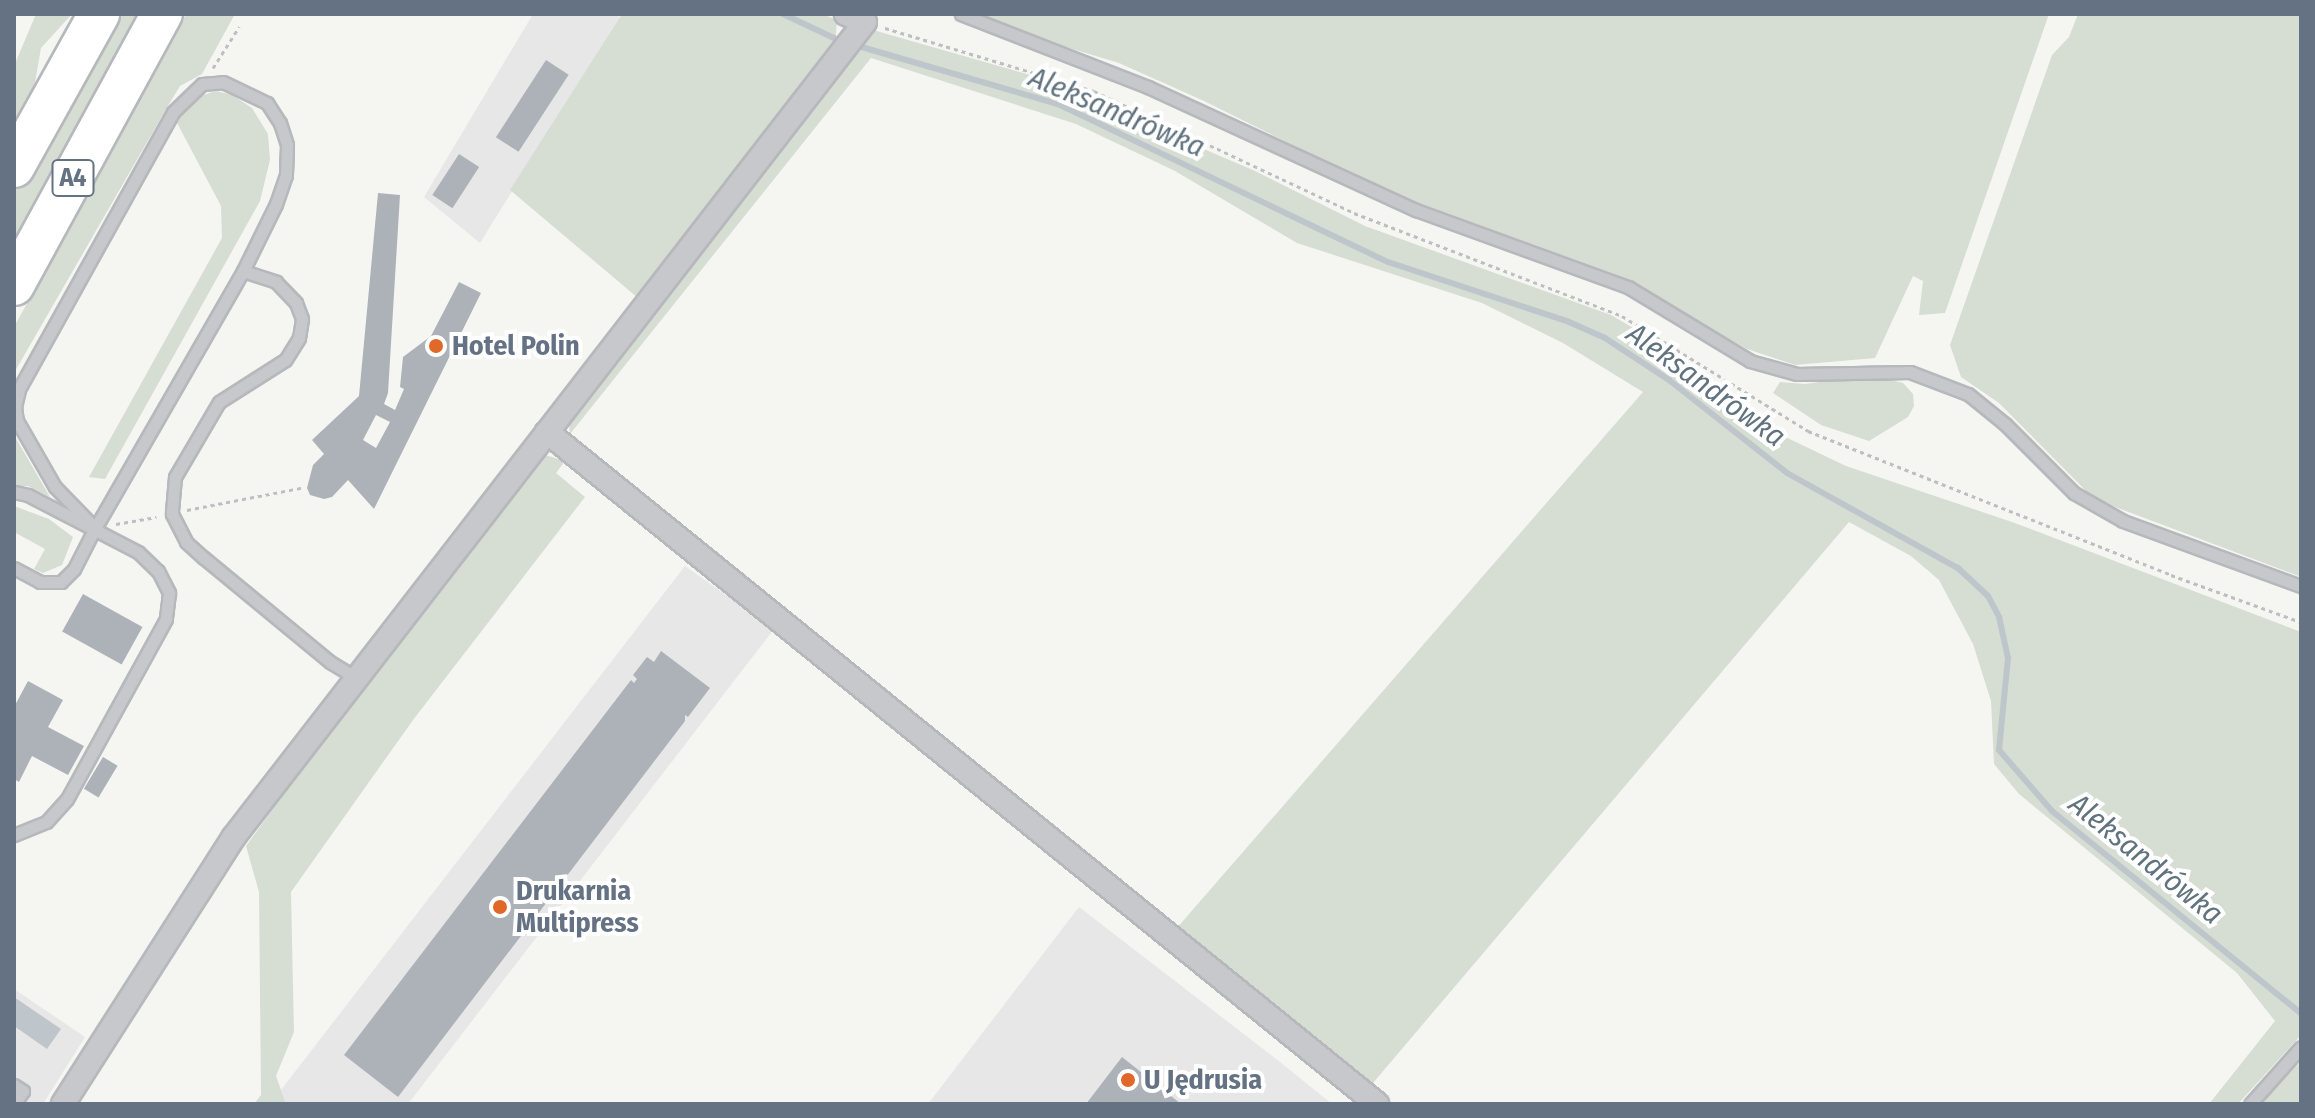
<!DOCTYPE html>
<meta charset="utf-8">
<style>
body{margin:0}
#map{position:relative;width:2315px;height:1118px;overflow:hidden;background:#f5f6f2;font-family:"Fira Sans Condensed",sans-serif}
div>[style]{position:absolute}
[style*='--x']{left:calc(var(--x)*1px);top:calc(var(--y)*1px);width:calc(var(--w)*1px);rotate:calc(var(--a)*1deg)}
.built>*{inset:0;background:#e6e7e6}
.green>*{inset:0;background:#d6ddd3}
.water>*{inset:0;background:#bec6cb}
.stream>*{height:6px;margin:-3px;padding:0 3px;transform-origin:3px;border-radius:3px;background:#bec6cb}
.building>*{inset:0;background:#acb2b8;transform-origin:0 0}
.path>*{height:3px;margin-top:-1.5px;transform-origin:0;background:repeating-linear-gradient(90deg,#bdbfc1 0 4px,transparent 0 8px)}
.roads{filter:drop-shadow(2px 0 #b6b8bc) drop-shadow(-2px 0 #b6b8bc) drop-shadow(0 2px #b6b8bc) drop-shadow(0 -2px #b6b8bc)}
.service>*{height:11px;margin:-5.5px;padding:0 5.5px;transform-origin:5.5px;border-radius:5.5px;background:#c6c8cc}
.minor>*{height:22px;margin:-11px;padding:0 11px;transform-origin:11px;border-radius:11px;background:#c6c8cc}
.motorway>*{height:40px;margin:-20px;padding:0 20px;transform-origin:20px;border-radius:20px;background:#fff}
.dots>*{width:22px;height:22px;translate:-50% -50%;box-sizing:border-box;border:4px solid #fff;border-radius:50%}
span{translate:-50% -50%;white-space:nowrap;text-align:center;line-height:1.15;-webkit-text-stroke:8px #fff;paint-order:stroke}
.shield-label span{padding:2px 6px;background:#fff;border:2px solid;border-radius:6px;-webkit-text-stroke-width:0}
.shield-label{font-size:26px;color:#657283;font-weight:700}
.poi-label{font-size:28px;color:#657283;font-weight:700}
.left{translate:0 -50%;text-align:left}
.water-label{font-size:30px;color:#61737f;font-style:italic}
.frame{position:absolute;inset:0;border:16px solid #657283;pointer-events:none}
</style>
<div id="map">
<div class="built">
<i style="clip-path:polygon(533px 14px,615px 14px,620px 17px,480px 243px,424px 197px)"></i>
<i style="clip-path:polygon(685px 566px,774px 629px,408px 1104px,286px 1104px,281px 1090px)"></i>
<i style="clip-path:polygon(1079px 907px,1280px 1062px,1332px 1104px,928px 1104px)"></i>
<i style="clip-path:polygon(14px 989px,85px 1037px,43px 1104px,14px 1104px)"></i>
</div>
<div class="green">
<i style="clip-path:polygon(36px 14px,72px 14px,41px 48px,34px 88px,14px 124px,14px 66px)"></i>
<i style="clip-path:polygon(111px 14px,144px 14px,14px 250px,14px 191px)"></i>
<i style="clip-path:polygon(186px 14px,235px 14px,202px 74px,180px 86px,169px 104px,14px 373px,14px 327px)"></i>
<i style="clip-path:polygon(622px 14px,822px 14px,837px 20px,835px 50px,638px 298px,510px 190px)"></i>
<i style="clip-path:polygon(972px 14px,2049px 14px,1945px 313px,1919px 315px,1923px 281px,1913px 276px,1875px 358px,1795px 365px,1747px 349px,1617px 275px,1383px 190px,1204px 101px,1119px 63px,996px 26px)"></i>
<i style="clip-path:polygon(2078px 14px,2301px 14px,2301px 577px,2094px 499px,1999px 403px,1961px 377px,1950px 345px,2052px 55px,2069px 37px)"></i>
<i style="clip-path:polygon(873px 30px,1030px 75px,1253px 170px,1365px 226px,1611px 315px,1647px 336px,1777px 433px,1846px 466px,2012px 522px,2301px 632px,2301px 1035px,2238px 1104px,2209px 1104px,2275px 1021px,2237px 973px,2019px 794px,1994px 764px,1991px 701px,1973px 644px,1939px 580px,1911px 556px,1849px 522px,1373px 1083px,1176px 929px,1643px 392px,1563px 343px,1482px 303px,1297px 243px,1175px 171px,1076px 124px,871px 58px,570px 434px,569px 423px,575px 410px)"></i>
<i style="clip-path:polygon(216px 91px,232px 95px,252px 108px,268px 134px,270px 160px,260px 201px,105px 479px,89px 477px,222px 238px,221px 206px,176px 121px,194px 98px)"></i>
<i style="clip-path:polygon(1855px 377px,1878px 377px,1903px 383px,1913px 394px,1914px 406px,1908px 417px,1869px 441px,1821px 425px,1773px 393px,1780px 382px,1805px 384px)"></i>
<i style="clip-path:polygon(14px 435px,50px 497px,28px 486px,14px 486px)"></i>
<i style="clip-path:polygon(542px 454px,565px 461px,556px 473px,585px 497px,413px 720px,291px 892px,294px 1032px,276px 1076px,286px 1104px,254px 1104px,261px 1095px,259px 892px,246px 846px,339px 718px)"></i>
<i style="clip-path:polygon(14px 506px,49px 519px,73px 537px,62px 565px,43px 573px,34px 569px,45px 549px,14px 532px)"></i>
<i style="clip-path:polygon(2301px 1062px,2301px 1104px,2259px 1104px,2268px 1094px)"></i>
</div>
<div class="water">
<i style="clip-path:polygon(14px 997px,61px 1029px,47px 1049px,14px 1026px)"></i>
</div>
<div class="stream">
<i style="--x:783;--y:14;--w:61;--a:25.3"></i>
<i style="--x:858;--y:46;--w:208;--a:16.2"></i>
<i style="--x:1058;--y:104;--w:366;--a:25.6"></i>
<i style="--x:1388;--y:262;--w:191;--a:18.3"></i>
<i style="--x:1569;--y:322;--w:39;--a:24"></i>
<i style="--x:1605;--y:338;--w:77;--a:33.3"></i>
<i style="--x:1669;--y:380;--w:150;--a:38.2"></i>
<i style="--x:1787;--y:473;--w:196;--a:29.1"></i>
<i style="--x:1958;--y:568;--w:41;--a:43"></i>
<i style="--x:1988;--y:596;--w:24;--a:62"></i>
<i style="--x:1999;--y:617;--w:42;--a:77.6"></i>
<i style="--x:2008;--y:658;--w:92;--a:95.6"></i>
<i style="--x:1999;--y:750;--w:81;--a:49"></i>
<i style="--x:2052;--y:811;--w:321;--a:39.1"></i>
</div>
<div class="building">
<i style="left:546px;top:60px;width:27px;height:92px;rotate:33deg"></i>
<i style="left:459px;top:154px;width:24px;height:49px;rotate:33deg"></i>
<i style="clip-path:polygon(evenodd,378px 193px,400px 195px,388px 393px,384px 404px,395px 410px,404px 389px,400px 387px,403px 357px,431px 336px,459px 282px,481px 293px,374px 509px,348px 480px,332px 497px,324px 499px,310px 495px,307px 488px,313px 465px,324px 454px,312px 440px,359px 396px,378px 193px,376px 415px,390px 422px,376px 448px,363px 440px,376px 415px)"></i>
<i style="left:83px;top:594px;width:68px;height:43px;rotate:29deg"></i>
<i style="clip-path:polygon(661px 651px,710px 688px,688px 717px,685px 715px,685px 721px,398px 1097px,344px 1055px,631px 680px,634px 683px,637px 679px,633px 675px,647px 657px,654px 662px)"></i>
<i style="clip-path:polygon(28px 681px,63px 700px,48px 727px,84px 746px,68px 775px,32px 756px,19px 782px,14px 779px,14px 707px)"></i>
<i style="left:103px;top:757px;width:17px;height:37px;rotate:31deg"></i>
<i style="clip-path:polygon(1122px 1057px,1181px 1104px,1086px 1104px)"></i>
</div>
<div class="path">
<i style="--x:885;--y:28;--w:218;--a:16.8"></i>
<i style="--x:1094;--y:91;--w:287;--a:25.1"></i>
<i style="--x:1354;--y:213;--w:287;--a:21"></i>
<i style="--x:1622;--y:316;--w:219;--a:31.7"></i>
<i style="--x:1808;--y:431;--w:391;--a:21.6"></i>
<i style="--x:2171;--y:575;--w:138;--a:19.9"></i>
<i style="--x:213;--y:68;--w:49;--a:-57.6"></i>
<i style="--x:187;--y:510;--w:120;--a:-11"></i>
<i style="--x:116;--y:524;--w:41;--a:-9.9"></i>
</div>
<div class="roads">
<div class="service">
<i style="--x:961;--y:14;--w:201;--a:21.3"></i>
<i style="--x:1148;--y:87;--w:295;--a:24.7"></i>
<i style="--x:1416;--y:210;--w:226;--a:20"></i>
<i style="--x:1628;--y:287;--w:143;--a:31.2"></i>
<i style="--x:1750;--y:361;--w:49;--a:15.5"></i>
<i style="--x:1797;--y:374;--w:113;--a:-1"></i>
<i style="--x:1910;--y:372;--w:62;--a:20.8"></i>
<i style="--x:1968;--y:394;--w:48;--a:39"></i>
<i style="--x:2005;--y:424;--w:98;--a:45"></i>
<i style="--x:2074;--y:493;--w:56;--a:29.7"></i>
<i style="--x:2123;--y:521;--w:189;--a:20.1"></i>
<i style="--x:223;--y:82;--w:49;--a:25.5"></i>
<i style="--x:267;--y:103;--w:24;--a:57"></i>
<i style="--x:280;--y:123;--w:23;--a:72"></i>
<i style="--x:287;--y:145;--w:30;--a:92"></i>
<i style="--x:286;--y:175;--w:31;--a:109"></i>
<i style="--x:276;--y:204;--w:75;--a:116.2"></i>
<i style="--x:243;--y:271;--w:297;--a:119.9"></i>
<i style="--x:95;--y:528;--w:57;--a:-134.3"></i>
<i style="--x:55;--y:487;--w:76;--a:-119.9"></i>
<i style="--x:17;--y:421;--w:14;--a:-98"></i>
<i style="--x:15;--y:407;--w:18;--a:-77"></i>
<i style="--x:19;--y:389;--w:317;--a:-60.9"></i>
<i style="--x:173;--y:112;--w:40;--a:-44"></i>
<i style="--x:202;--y:84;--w:21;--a:-5"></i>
<i style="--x:243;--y:271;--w:35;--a:18"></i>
<i style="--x:276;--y:282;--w:29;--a:46"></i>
<i style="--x:296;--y:303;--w:17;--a:69"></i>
<i style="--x:302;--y:319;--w:19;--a:99"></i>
<i style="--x:299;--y:338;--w:26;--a:122"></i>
<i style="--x:285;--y:360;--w:78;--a:147.5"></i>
<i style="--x:219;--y:402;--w:87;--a:120.4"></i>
<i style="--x:175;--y:477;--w:37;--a:95"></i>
<i style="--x:172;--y:514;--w:31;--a:63"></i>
<i style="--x:186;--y:542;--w:24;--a:42"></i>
<i style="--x:204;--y:558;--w:163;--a:39.5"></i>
<i style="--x:330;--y:662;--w:29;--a:31"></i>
<i style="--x:14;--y:492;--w:14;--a:12"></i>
<i style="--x:28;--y:495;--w:124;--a:27.4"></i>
<i style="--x:138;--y:552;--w:28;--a:44"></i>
<i style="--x:158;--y:571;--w:25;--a:63"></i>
<i style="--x:169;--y:593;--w:26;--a:97"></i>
<i style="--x:166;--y:619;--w:205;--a:118.8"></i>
<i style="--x:67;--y:799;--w:31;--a:132"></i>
<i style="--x:46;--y:822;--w:35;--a:158"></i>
<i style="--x:14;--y:568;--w:30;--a:28"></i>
<i style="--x:40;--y:582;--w:21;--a:0"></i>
<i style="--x:61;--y:582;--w:18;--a:-45"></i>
<i style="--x:74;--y:569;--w:46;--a:-62.9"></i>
<i style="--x:14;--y:1085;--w:11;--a:34"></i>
<i style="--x:23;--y:1091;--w:16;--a:125"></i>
<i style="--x:2250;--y:1104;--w:76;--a:-48.2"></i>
</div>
<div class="minor">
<i style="--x:547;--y:432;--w:1068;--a:38.99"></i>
<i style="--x:63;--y:1104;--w:316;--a:-57.4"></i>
<i style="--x:233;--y:838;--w:1032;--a:-52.24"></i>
<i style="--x:865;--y:22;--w:21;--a:-157"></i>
</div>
<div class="motorway">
<i style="--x:14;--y:167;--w:175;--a:-60.9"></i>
<i style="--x:14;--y:285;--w:309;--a:-61.4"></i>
</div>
</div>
<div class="dots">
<i style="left:436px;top:346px;background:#e06929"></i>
<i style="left:500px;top:907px;background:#e06929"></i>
<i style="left:1128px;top:1080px;background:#e06929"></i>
</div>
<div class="shield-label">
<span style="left:73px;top:178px">A4</span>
</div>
<div class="poi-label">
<span class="left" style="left:452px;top:346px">Hotel Polin</span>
<span class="left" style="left:516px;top:907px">Drukarnia<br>Multipress</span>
<span class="left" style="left:1144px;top:1080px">U Jędrusia</span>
</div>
<div class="water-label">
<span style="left:1117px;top:112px;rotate:23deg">Aleksandrówka</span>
<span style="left:1706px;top:385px;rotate:36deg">Aleksandrówka</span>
<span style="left:2146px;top:859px;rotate:39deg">Aleksandrówka</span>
</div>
<div class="frame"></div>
</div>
